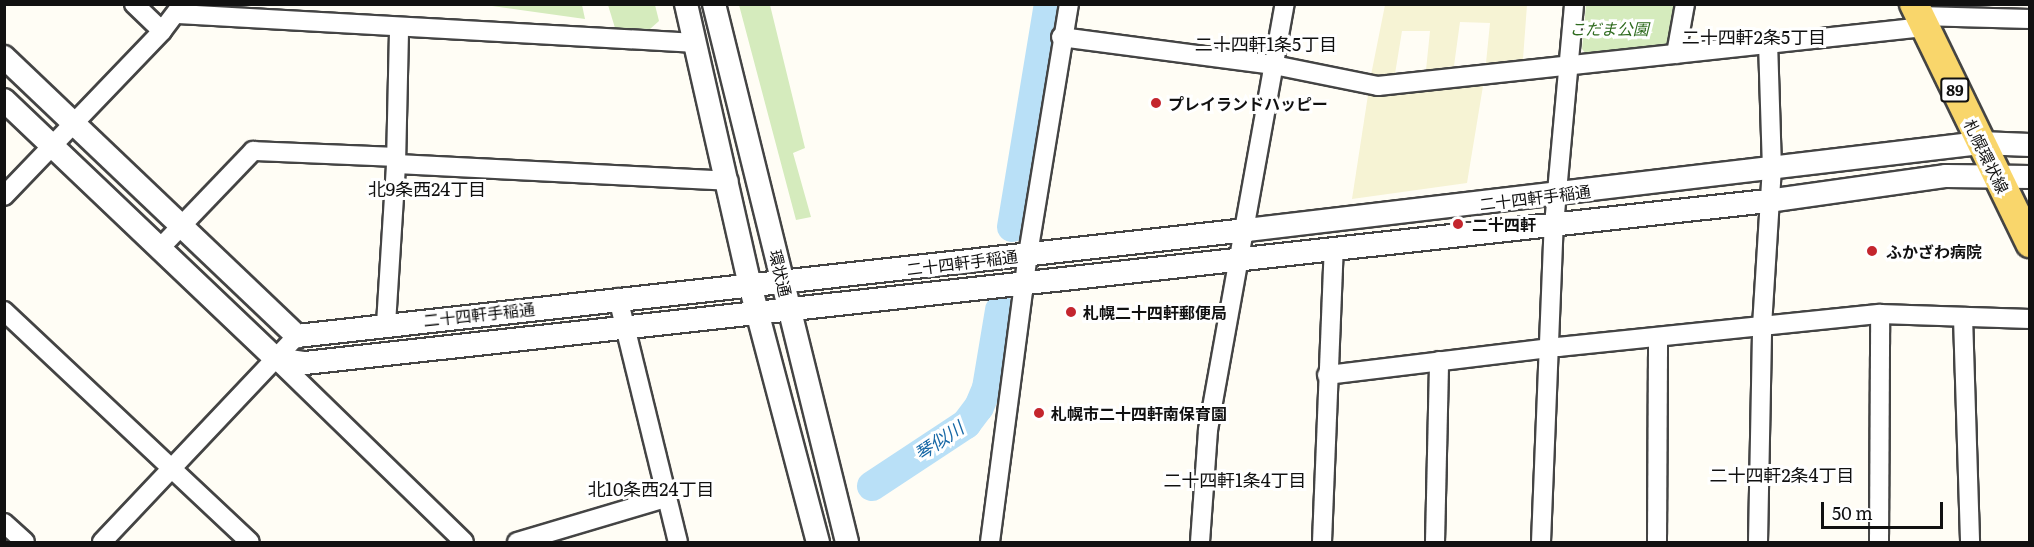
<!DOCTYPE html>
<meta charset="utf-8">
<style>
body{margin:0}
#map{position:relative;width:2034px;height:547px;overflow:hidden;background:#fffdf5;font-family:Literata,"Noto Sans JP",serif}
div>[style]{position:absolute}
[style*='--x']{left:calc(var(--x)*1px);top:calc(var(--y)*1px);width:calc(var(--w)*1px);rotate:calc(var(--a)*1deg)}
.farmland>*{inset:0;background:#f6f3d4}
.green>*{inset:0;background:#d5ebbd}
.river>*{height:30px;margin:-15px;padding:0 15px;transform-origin:15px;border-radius:15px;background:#b9e0f7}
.roads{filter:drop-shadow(2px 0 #444) drop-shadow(-2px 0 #444) drop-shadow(0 2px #444) drop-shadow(0 -2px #444)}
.minor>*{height:18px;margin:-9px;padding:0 9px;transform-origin:9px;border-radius:9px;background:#fff}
.tertiary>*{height:22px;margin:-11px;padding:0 11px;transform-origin:11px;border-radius:11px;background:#fff}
.primary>*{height:28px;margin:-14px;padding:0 14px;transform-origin:14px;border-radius:14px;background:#f9d66b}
.dots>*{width:16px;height:16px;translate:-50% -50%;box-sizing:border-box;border:3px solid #fff;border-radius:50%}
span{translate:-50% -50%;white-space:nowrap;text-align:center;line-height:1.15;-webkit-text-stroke:6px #fff;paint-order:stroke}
.shield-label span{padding:2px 4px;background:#fff;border:2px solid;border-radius:4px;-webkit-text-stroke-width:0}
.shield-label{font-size:15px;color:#111;font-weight:700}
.park-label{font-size:16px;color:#2f6b1f;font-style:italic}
.poi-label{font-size:16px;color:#111;font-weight:700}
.left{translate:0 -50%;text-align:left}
.street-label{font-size:16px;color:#111}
.neighbourhood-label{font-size:18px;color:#111}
.water-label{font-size:18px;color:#1768a6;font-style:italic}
.frame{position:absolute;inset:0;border:6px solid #111;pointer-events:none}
.scale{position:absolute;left:1821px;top:502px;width:122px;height:27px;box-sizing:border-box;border:3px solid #111;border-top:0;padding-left:8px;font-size:18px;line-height:21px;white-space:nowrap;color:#111;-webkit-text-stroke:4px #fff;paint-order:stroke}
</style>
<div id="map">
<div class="farmland">
<i style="clip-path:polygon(1385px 5px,1527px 5px,1523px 59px,1486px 63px,1490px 23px,1460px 22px,1454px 66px,1426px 70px,1430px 31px,1402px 31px,1395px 74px,1371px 75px)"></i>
<i style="clip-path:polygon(1483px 86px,1467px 183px,1352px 199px,1368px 95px)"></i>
</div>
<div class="green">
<i style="clip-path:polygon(485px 5px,582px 5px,585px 19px)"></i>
<i style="clip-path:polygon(608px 5px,655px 5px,659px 21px,650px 29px,615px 28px)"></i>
<i style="clip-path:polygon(739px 5px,770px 5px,805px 148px,793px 153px,811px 217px,796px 220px)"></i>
<i style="clip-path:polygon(1586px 5px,1675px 5px,1670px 41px,1665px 46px,1587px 55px,1582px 49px)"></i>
</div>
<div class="river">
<i style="--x:1012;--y:227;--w:226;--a:-80.6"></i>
<i style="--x:872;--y:486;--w:113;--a:-33.4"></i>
<i style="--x:966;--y:424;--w:21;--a:-53"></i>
<i style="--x:979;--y:407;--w:21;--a:-67"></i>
<i style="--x:987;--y:388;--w:79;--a:-80.5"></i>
</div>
<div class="roads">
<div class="minor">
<i style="--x:134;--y:4;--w:39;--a:44"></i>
<i style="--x:178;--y:14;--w:519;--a:3.2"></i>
<i style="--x:1919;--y:16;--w:111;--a:1.5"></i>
<i style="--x:1061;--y:37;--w:215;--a:7.5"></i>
<i style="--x:1274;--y:65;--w:106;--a:11.4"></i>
<i style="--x:1378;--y:86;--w:549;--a:-6.17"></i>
<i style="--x:1676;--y:54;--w:51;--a:-79.8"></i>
<i style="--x:396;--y:164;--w:333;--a:2.9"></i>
<i style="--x:4;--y:196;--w:228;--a:-46.2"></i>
<i style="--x:162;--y:31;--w:34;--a:-53"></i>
<i style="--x:162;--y:246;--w:132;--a:-46.2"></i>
<i style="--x:253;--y:151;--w:141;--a:2.4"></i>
<i style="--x:618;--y:298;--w:251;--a:76.2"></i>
<i style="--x:4;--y:311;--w:337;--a:43.2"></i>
<i style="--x:1963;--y:317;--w:225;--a:88.2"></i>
<i style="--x:386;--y:324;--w:160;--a:-86.4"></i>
<i style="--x:396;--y:164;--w:137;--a:-88.7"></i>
<i style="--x:276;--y:359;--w:262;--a:44.2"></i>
<i style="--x:1327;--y:375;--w:233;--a:-6.9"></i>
<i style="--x:1558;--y:347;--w:324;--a:-5.9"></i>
<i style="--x:1880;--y:314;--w:150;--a:1.9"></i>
<i style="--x:4;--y:523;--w:28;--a:42"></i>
<i style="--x:102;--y:542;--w:284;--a:-46.6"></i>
<i style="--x:517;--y:542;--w:155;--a:-16.5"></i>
<i style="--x:990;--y:542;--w:290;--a:-82.5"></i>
<i style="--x:1028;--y:254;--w:253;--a:-80.7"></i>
<i style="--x:1200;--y:542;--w:112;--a:-85.9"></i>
<i style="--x:1208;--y:430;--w:433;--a:-79.8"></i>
<i style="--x:1322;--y:542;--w:294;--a:-87.7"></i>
<i style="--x:1435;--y:542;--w:181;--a:-88.7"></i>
<i style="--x:1541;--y:542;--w:317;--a:-87.7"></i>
<i style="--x:1554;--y:225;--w:222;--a:-84.8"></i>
<i style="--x:1657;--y:542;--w:205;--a:-89.7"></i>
<i style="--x:1758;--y:542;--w:216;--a:-88.9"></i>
<i style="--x:1762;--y:326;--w:157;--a:-86.4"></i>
<i style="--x:1772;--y:169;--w:125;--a:-91.8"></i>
<i style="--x:1879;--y:542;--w:228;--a:-89.7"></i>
</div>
<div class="tertiary">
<i style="--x:686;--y:4;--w:288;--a:77.2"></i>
<i style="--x:750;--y:285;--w:266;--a:75.2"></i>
<i style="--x:714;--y:4;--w:554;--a:76.11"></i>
<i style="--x:4;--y:57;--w:405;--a:43.6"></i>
<i style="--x:297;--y:336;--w:956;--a:-6.37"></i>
<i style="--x:1247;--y:230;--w:738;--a:-6.77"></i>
<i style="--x:1980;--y:143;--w:50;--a:2.3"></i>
<i style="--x:4;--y:100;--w:376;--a:43.6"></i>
<i style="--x:276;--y:359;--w:29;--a:8"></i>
<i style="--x:305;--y:363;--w:1472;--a:-6.32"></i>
<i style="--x:1768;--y:201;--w:180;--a:-8"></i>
<i style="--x:1946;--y:176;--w:84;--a:0.7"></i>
</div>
<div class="primary">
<i style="--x:1914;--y:4;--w:266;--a:64.1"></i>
</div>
</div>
<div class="dots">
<i style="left:1156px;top:103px;background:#c4262e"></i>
<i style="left:1458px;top:224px;background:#c4262e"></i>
<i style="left:1872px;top:251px;background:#c4262e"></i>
<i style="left:1071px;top:312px;background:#c4262e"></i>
<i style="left:1039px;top:413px;background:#c4262e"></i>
</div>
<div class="shield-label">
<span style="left:1955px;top:90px">89</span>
</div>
<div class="park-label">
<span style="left:1609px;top:28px">こだま公園</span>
</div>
<div class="poi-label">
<span class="left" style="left:1168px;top:103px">プレイランドハッピー</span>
<span class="left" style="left:1472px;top:224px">二十四軒</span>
<span class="left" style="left:1886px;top:251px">ふかざわ病院</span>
<span class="left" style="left:1083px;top:312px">札幌二十四軒郵便局</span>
<span class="left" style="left:1051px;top:413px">札幌市二十四軒南保育園</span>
</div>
<div class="street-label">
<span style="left:1987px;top:156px;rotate:64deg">札幌環状線</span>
<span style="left:1535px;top:197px;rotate:-7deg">二十四軒手稲通</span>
<span style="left:962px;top:262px;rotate:-7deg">二十四軒手稲通</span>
<span style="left:781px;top:273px;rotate:77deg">環状通</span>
<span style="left:479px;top:314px;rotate:-6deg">二十四軒手稲通</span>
</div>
<div class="neighbourhood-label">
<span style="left:1754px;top:37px">二十四軒2条5丁目</span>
<span style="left:1266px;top:44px">二十四軒1条5丁目</span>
<span style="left:427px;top:189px">北9条西24丁目</span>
<span style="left:1782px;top:475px">二十四軒2条4丁目</span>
<span style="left:1235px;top:480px">二十四軒1条4丁目</span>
<span style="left:651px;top:489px">北10条西24丁目</span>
</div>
<div class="water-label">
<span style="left:939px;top:441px;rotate:-34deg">琴似川</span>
</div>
<div class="frame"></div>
<div class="scale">50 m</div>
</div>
